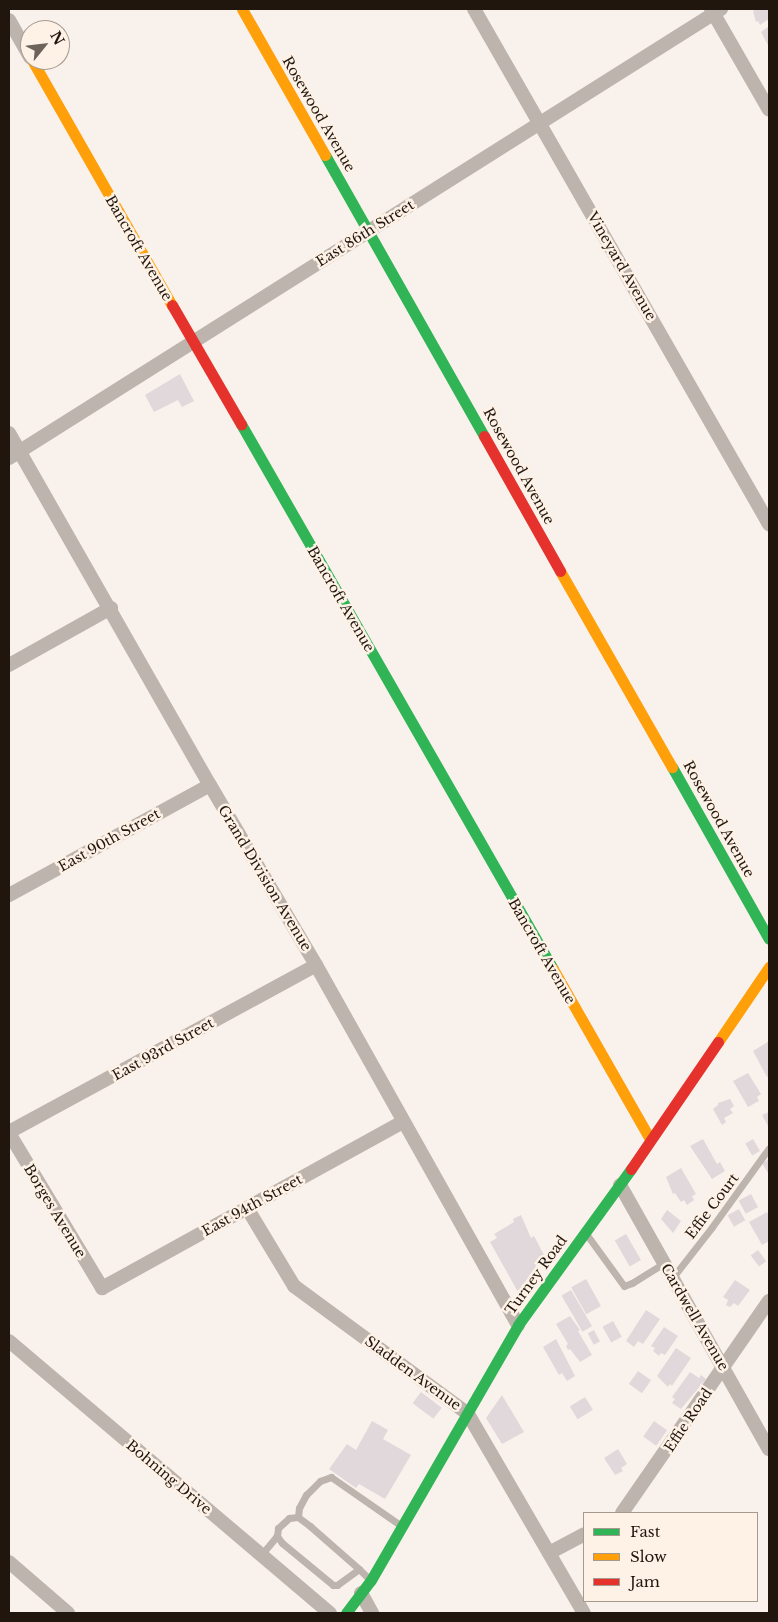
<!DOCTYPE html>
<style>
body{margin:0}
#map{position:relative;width:778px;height:1622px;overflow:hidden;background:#f9f2ec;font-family:"Libre Baskerville",serif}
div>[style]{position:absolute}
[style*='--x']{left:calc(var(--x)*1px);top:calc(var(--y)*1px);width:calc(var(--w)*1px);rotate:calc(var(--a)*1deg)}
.building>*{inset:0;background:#e1d8db;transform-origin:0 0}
.lane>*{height:7px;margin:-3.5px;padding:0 3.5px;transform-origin:3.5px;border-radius:3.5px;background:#beb4ae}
.street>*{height:14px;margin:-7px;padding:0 7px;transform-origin:7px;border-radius:7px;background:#beb4ae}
.fast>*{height:11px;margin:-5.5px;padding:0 5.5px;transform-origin:5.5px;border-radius:5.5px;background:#30b455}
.slow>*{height:11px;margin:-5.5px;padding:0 5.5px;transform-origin:5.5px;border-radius:5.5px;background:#ff9f0a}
.jam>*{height:11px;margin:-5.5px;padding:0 5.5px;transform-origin:5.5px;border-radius:5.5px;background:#e5322d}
span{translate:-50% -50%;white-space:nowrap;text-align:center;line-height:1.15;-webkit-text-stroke:5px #fef2e7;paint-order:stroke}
.street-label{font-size:14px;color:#21160d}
.frame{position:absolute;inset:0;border:10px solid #21160d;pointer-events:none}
.legend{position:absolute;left:583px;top:1512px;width:175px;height:90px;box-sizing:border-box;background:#fef2e7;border:1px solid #a69a90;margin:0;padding:6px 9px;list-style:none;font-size:15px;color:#21160d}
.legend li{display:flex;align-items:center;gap:10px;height:25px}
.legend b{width:25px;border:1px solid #a69a90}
.north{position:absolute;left:20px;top:20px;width:50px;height:50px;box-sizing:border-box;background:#fef2e7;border:1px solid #a69a90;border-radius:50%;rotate:61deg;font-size:14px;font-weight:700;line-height:20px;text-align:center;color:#21160d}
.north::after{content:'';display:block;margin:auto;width:18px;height:22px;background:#6d635b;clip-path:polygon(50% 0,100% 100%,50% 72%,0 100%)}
</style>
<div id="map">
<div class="building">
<i style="clip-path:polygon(757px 9px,769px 9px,769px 19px,760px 25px,758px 21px,756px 22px,753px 11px)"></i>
<i style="clip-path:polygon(769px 26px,769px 47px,761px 32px)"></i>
<i style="clip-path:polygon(180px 374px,194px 401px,182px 407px,178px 400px,154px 412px,145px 395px)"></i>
<i style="clip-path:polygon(769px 1041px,769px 1076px,767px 1077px,753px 1051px)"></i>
<i style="clip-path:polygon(748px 1073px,761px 1094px,757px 1097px,759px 1101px,748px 1107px,733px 1081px)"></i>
<i style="clip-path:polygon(730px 1099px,734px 1106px,730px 1109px,733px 1113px,724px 1118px,726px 1122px,722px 1125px,713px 1109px,718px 1105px,718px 1103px)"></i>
<i style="clip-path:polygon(769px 1112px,769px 1128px,762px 1115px)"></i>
<i style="clip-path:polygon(703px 1139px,717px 1164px,720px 1162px,725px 1171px,712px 1179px,690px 1146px)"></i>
<i style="left:753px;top:1139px;width:14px;height:9px;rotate:60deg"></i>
<i style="clip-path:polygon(769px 1159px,769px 1172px,768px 1173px,762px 1163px)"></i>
<i style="clip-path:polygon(681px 1168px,696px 1194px,692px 1196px,694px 1200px,687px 1205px,684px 1200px,681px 1202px,675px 1193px,673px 1194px,666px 1177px)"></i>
<i style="left:751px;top:1194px;width:15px;height:14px;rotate:62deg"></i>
<i style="left:739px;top:1209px;width:13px;height:13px;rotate:61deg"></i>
<i style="clip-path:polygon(667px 1210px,681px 1221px,673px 1233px,661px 1219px)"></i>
<i style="clip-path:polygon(767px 1212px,769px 1216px,769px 1241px,762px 1245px,749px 1222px)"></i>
<i style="clip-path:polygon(521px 1215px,531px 1238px,534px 1236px,544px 1255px,518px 1292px,490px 1242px,497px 1238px,494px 1234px,514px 1222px,513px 1219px)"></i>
<i style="left:626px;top:1234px;width:30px;height:13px;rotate:60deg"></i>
<i style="left:758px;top:1250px;width:14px;height:9px;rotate:54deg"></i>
<i style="left:586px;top:1279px;width:31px;height:17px;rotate:61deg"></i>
<i style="clip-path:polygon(735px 1280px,750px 1290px,738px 1306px,734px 1303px,730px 1307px,726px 1305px,728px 1300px,723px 1297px)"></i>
<i style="left:571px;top:1290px;width:42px;height:11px;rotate:60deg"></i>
<i style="clip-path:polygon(646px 1310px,660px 1319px,643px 1344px,638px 1341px,634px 1347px,626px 1341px)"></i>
<i style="clip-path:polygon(570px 1316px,580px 1330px,578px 1331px,592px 1355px,580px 1362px,570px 1349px,568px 1350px,566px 1346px,568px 1344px,556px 1324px)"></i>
<i style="left:613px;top:1321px;width:18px;height:12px;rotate:61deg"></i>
<i style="clip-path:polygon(664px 1327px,678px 1336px,665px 1355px,661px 1353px,659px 1356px,653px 1351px,655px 1348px,651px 1346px)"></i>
<i style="left:594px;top:1330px;width:13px;height:7px;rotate:63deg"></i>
<i style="clip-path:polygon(556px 1339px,575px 1376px,567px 1381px,562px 1373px,559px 1375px,543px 1347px)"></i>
<i style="clip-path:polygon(676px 1348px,691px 1358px,672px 1386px,670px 1384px,668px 1387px,657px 1376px)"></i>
<i style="left:638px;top:1371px;width:16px;height:16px;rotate:35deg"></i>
<i style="clip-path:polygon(690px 1372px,699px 1378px,701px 1375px,706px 1379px,681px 1409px,672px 1403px,675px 1399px,672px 1397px)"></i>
<i style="left:421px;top:1392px;width:26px;height:14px;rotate:37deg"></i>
<i style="clip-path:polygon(502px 1395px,524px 1432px,502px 1444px,486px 1418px)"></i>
<i style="left:585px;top:1397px;width:15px;height:18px;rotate:58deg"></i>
<i style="clip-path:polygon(372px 1421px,388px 1430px,383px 1439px,411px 1455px,385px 1499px,359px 1484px,356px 1488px,329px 1469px,347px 1444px,356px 1450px)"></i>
<i style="left:654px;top:1421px;width:16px;height:19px;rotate:35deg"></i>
<i style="clip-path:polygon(618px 1449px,627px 1464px,621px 1468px,623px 1471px,615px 1475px,604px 1458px)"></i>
</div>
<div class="lane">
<i style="--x:587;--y:1235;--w:63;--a:54"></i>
<i style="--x:624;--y:1286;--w:9;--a:-21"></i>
<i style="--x:632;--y:1283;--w:38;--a:-32"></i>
<i style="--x:673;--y:1277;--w:63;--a:-52"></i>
<i style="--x:712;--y:1227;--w:97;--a:-54.2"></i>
<i style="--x:298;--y:1517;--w:9;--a:-84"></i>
<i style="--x:299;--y:1508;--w:15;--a:-62"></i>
<i style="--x:306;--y:1495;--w:20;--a:-45"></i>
<i style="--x:320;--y:1481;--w:12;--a:-20"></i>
<i style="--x:331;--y:1477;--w:84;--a:34.8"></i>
<i style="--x:261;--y:1555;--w:25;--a:-50"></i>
<i style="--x:359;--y:1569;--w:27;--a:144"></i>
<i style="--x:337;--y:1585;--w:4;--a:180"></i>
<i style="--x:333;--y:1585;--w:66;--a:-140.5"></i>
<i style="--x:282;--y:1543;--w:9;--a:-126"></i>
<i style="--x:277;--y:1536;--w:8;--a:-83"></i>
<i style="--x:278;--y:1528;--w:15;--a:-42"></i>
<i style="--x:289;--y:1518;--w:9;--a:-6"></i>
<i style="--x:298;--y:1517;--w:15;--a:37"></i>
<i style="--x:310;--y:1526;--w:65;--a:41.3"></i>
<i style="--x:359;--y:1569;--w:16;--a:45"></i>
</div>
<div class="street">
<i style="--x:474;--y:9;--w:594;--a:60.2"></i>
<i style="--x:711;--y:9;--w:116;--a:60.1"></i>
<i style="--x:9;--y:20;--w:43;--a:60.4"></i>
<i style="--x:9;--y:433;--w:405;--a:60.3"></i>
<i style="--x:210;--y:785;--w:209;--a:59.5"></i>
<i style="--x:316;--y:965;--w:413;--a:60.7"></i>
<i style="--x:9;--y:458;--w:842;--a:-32.24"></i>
<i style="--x:9;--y:665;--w:117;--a:-29.2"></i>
<i style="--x:9;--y:895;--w:229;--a:-28.7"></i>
<i style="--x:9;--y:1132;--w:349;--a:-28.5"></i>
<i style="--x:9;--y:1133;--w:181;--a:59"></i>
<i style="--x:102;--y:1288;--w:344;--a:-28.9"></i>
<i style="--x:620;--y:1185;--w:303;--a:60.6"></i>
<i style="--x:247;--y:1208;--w:91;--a:58.9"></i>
<i style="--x:294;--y:1286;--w:216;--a:36.3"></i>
<i style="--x:468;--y:1414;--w:230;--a:59.8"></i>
<i style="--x:9;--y:1341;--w:421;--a:40.3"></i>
<i style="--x:622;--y:1513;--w:258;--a:-55.3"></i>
<i style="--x:549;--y:1553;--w:40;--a:-28"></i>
<i style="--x:9;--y:1562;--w:78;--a:40.8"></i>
<i style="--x:361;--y:1593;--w:23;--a:61"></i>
</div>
<div class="fast">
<i style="--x:325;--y:155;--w:323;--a:60.5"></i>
<i style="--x:241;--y:424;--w:628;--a:60.21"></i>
<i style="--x:672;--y:767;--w:197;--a:60.6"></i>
<i style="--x:346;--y:1613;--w:41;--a:-52.9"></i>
<i style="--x:371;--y:1580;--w:294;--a:-60"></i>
<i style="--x:518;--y:1325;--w:193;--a:-54.1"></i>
</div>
<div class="slow">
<i style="--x:242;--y:9;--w:168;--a:60.4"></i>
<i style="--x:32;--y:60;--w:282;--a:60.3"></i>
<i style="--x:560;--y:571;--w:226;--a:60.3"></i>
<i style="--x:553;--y:969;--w:196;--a:60.3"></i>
<i style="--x:718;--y:1042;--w:91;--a:-55.8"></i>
</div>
<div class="jam">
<i style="--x:172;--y:305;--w:138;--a:59.9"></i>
<i style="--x:484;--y:436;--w:155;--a:60.6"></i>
<i style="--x:631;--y:1169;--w:154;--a:-55.6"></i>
</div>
<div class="street-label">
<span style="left:319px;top:114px;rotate:60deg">Rosewood Avenue</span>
<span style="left:365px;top:233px;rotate:-32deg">East 86th Street</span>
<span style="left:139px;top:248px;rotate:60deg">Bancroft Avenue</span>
<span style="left:622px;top:266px;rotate:60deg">Vineyard Avenue</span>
<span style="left:519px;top:466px;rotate:61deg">Rosewood Avenue</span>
<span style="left:341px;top:599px;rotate:60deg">Bancroft Avenue</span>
<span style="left:719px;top:819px;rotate:61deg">Rosewood Avenue</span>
<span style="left:109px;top:840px;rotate:-29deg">East 90th Street</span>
<span style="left:265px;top:878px;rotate:59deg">Grand Division Avenue</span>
<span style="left:542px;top:951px;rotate:60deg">Bancroft Avenue</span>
<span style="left:163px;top:1049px;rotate:-29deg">East 93rd Street</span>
<span style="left:252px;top:1205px;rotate:-29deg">East 94th Street</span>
<span style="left:712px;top:1206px;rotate:-53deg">Effie Court</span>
<span style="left:55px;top:1211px;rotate:59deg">Borges Avenue</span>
<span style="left:536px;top:1275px;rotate:-54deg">Turney Road</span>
<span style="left:695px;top:1317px;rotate:60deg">Cardwell Avenue</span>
<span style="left:413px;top:1373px;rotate:36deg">Sladden Avenue</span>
<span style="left:688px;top:1420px;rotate:-56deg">Effie Road</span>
<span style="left:169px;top:1477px;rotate:40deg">Bohning Drive</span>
</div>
<div class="frame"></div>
<ul class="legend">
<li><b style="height:6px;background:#30b455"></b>Fast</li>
<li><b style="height:6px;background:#ff9f0a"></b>Slow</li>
<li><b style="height:6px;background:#e5322d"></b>Jam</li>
</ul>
<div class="north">N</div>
</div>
